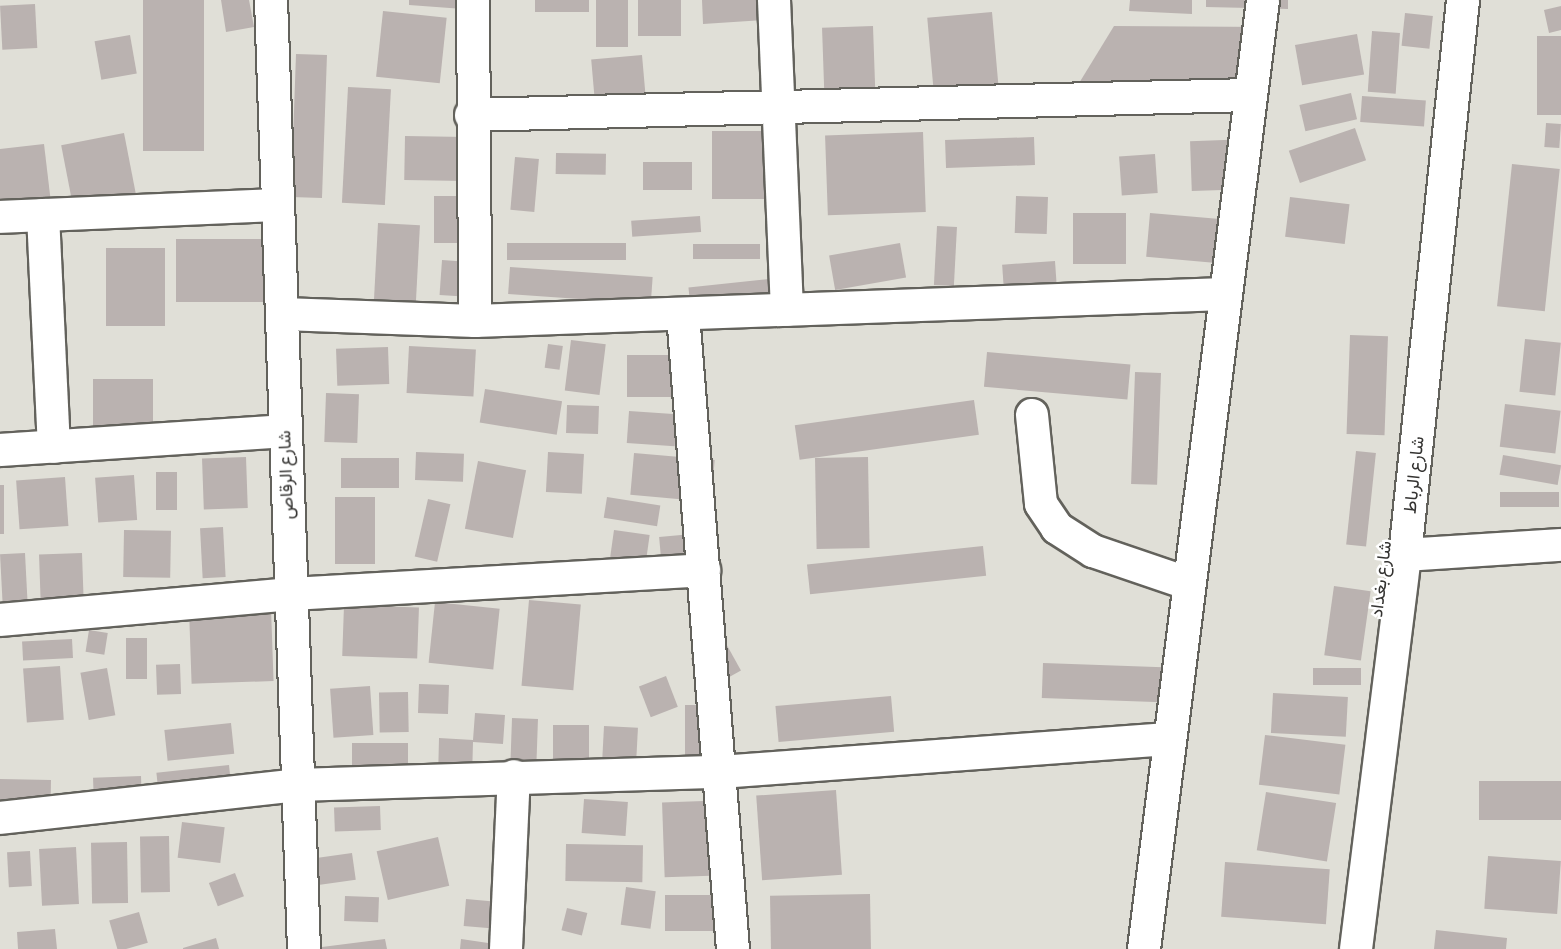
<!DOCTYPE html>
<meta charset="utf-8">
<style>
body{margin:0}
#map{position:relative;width:1561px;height:949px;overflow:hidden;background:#e0dfd7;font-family:"Asap Condensed",Vazirmatn,sans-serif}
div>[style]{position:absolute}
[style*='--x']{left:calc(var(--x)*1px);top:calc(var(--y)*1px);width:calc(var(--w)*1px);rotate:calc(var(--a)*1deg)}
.building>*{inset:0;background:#bab2b0;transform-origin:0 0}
.roads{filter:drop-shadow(2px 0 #63625c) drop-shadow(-2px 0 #63625c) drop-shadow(0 2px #63625c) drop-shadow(0 -2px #63625c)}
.minor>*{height:32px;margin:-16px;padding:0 16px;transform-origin:16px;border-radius:16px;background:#fff}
span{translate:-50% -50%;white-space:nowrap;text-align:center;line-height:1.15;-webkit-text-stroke:5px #fff;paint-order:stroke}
.street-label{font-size:18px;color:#343331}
</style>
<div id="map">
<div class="building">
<i style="left:143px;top:0;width:61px;height:151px"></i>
<i style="clip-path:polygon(221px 0,249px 0,254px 27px,226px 32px)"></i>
<i style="clip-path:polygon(409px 0,477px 0,477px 10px,409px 5px)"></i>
<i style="left:535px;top:0;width:54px;height:12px"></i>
<i style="left:596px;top:0;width:32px;height:47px"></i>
<i style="left:638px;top:0;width:43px;height:36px"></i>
<i style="clip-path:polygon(702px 0,764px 0,765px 20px,703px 24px)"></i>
<i style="clip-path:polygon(1130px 0,1192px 0,1192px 14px,1129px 11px)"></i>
<i style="clip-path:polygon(1206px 0,1288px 0,1288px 9px,1206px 7px)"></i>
<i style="left:35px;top:4px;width:44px;height:35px;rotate:87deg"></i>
<i style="clip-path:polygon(1561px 6px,1561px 30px,1549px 33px,1544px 10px)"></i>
<i style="left:383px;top:11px;width:64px;height:66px;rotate:6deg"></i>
<i style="left:992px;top:12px;width:75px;height:65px;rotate:85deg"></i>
<i style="left:1405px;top:13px;width:28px;height:33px;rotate:6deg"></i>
<i style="left:873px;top:26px;width:69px;height:51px;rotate:88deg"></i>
<i style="clip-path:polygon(1114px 26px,1268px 27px,1267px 83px,1073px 93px)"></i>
<i style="left:1372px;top:31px;width:28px;height:61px;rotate:4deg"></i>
<i style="left:1357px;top:34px;width:41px;height:63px;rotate:80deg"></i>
<i style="left:130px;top:35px;width:39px;height:36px;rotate:80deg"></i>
<i style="left:1537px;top:36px;width:24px;height:79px"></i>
<i style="left:296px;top:54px;width:31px;height:143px;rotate:2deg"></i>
<i style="left:642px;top:55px;width:45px;height:51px;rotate:85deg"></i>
<i style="left:348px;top:87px;width:43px;height:116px;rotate:3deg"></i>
<i style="left:1351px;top:93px;width:27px;height:53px;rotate:77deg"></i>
<i style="left:1362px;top:96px;width:64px;height:26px;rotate:4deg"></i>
<i style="left:1546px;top:123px;width:15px;height:24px;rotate:4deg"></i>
<i style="left:1355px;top:128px;width:34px;height:70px;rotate:71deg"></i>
<i style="left:712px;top:131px;width:56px;height:68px"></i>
<i style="left:923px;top:132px;width:80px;height:98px;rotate:88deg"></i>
<i style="left:124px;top:133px;width:82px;height:64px;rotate:79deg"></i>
<i style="left:405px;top:136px;width:61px;height:44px;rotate:1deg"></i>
<i style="left:1034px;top:137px;width:28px;height:89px;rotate:88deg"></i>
<i style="left:1251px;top:139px;width:50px;height:61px;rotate:88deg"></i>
<i style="clip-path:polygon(44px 144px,53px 220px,0 226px,0 149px)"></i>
<i style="left:556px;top:153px;width:50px;height:21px;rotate:1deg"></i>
<i style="left:1155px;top:154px;width:39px;height:36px;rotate:86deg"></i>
<i style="left:515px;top:157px;width:24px;height:53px;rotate:5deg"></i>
<i style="left:643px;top:162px;width:49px;height:28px"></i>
<i style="left:1512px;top:164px;width:48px;height:143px;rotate:6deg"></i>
<i style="left:434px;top:196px;width:35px;height:47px"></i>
<i style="left:1016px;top:196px;width:32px;height:37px;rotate:2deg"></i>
<i style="left:1290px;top:197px;width:60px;height:40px;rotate:7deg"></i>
<i style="left:1126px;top:213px;width:51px;height:53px;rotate:90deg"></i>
<i style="left:1150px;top:213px;width:76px;height:44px;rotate:5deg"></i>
<i style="left:700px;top:216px;width:16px;height:69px;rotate:86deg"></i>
<i style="left:378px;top:223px;width:42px;height:76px;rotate:3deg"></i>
<i style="left:937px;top:226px;width:20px;height:59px;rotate:3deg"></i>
<i style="left:176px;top:239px;width:91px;height:63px"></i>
<i style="left:507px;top:243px;width:119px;height:17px"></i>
<i style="left:900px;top:243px;width:35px;height:72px;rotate:80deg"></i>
<i style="left:760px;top:244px;width:15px;height:67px;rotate:90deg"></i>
<i style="left:106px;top:248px;width:59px;height:78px"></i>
<i style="left:442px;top:260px;width:28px;height:35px;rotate:4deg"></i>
<i style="left:1055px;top:261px;width:31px;height:53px;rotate:86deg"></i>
<i style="left:510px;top:267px;width:143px;height:27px;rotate:4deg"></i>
<i style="left:769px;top:279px;width:19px;height:81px;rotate:84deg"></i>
<i style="left:1350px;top:335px;width:38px;height:99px;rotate:2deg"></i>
<i style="left:1525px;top:339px;width:36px;height:53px;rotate:6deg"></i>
<i style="left:571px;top:340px;width:35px;height:51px;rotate:7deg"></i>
<i style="left:548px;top:344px;width:15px;height:24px;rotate:8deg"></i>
<i style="left:409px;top:346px;width:67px;height:47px;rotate:3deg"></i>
<i style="left:388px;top:347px;width:37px;height:52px;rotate:88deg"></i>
<i style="left:987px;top:352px;width:144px;height:35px;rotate:5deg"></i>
<i style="left:627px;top:355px;width:50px;height:42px"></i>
<i style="left:1135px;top:372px;width:26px;height:112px;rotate:2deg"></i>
<i style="left:153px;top:379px;width:55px;height:60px;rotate:90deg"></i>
<i style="left:485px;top:389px;width:78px;height:34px;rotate:9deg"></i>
<i style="left:326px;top:393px;width:33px;height:49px;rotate:2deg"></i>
<i style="left:974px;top:400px;width:35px;height:181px;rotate:82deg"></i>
<i style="left:1505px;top:404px;width:56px;height:43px;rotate:7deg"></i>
<i style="left:567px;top:405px;width:32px;height:28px;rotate:2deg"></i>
<i style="left:629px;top:411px;width:48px;height:32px;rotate:4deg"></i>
<i style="left:1356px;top:451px;width:20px;height:94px;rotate:6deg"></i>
<i style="left:416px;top:452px;width:48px;height:28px;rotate:2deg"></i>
<i style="left:548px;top:452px;width:36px;height:40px;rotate:3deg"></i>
<i style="left:634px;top:453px;width:81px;height:42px;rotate:5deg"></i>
<i style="left:1503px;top:455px;width:59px;height:20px;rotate:10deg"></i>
<i style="left:246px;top:457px;width:51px;height:44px;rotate:88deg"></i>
<i style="left:868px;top:457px;width:91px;height:53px;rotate:89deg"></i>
<i style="left:341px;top:458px;width:58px;height:30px"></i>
<i style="left:478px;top:461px;width:49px;height:69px;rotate:11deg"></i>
<i style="left:156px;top:472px;width:21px;height:38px"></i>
<i style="left:134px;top:475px;width:45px;height:39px;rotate:86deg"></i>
<i style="left:65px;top:477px;width:49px;height:49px;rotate:86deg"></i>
<i style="left:0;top:485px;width:4px;height:49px"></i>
<i style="left:1559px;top:492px;width:15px;height:59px;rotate:90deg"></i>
<i style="left:335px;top:497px;width:40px;height:67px"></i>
<i style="left:607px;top:497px;width:54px;height:21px;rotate:9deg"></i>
<i style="left:428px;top:499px;width:23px;height:59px;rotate:13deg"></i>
<i style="left:223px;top:527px;width:50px;height:23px;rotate:87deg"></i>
<i style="left:124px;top:530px;width:47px;height:47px;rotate:1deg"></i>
<i style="left:614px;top:530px;width:36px;height:27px;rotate:8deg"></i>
<i style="left:692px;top:534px;width:21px;height:33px;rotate:85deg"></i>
<i style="left:983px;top:546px;width:30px;height:177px;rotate:84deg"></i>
<i style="left:25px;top:553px;width:54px;height:25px;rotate:87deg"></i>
<i style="left:82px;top:553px;width:52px;height:43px;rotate:88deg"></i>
<i style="left:1334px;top:586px;width:37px;height:70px;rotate:8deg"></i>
<i style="left:529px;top:600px;width:52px;height:86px;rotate:5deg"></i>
<i style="left:435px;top:602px;width:65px;height:61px;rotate:6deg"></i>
<i style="left:344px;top:605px;width:75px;height:51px;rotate:2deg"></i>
<i style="left:271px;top:608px;width:73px;height:82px;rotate:88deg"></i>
<i style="left:89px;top:630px;width:19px;height:22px;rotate:9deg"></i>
<i style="left:126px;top:638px;width:21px;height:41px"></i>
<i style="left:72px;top:639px;width:19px;height:50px;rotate:87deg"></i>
<i style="left:724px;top:640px;width:35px;height:38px;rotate:61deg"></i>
<i style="left:1043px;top:663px;width:127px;height:35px;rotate:2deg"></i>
<i style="left:180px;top:664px;width:30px;height:24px;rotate:88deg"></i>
<i style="left:60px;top:666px;width:54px;height:37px;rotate:86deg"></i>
<i style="left:107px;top:668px;width:48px;height:27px;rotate:80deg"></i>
<i style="left:1313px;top:668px;width:48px;height:17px"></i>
<i style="left:666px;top:676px;width:33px;height:29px;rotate:69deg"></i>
<i style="left:419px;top:684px;width:30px;height:29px;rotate:2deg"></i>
<i style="left:370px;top:686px;width:49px;height:40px;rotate:86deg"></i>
<i style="left:408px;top:692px;width:40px;height:29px;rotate:89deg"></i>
<i style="left:1273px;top:693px;width:75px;height:40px;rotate:3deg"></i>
<i style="left:891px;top:696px;width:36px;height:116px;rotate:85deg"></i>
<i style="left:685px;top:705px;width:42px;height:54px"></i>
<i style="clip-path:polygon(475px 713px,505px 715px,503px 744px,473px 742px,472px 779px,438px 779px,439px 738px,473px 740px)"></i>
<i style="left:512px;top:718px;width:26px;height:48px;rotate:2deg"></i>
<i style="left:231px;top:723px;width:31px;height:67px;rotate:84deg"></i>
<i style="left:553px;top:725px;width:36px;height:39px"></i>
<i style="left:604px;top:726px;width:34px;height:39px;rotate:3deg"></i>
<i style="left:1265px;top:735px;width:81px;height:50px;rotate:7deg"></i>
<i style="left:408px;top:743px;width:27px;height:56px;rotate:90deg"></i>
<i style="left:229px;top:765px;width:30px;height:73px;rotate:84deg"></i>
<i style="left:141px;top:776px;width:26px;height:48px;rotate:88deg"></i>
<i style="left:0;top:779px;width:51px;height:21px;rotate:1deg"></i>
<i style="left:1561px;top:781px;width:39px;height:82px;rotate:90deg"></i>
<i style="left:836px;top:790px;width:85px;height:80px;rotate:86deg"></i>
<i style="left:1266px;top:792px;width:71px;height:59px;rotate:9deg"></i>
<i style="left:584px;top:799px;width:44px;height:34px;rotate:4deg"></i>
<i style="left:731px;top:800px;width:75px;height:69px;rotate:88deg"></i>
<i style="left:380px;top:806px;width:24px;height:46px;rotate:88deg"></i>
<i style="left:182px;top:822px;width:43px;height:36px;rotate:7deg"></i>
<i style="left:169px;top:836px;width:56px;height:29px;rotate:89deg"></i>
<i style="left:438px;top:837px;width:50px;height:63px;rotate:77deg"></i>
<i style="left:127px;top:842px;width:61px;height:36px;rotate:89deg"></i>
<i style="left:566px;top:844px;width:77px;height:37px;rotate:1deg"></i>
<i style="left:76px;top:847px;width:57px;height:37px;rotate:87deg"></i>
<i style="left:30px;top:851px;width:35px;height:23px;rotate:87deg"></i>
<i style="left:352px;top:853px;width:27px;height:36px;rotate:82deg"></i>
<i style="left:1488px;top:856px;width:73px;height:53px;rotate:4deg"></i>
<i style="left:1225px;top:862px;width:105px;height:55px;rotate:4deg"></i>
<i style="left:235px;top:873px;width:25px;height:28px;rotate:69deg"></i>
<i style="left:626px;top:887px;width:30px;height:38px;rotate:8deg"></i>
<i style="left:870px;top:894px;width:55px;height:100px;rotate:89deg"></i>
<i style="left:732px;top:895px;width:36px;height:67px;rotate:90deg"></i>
<i style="left:345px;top:896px;width:34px;height:25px;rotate:2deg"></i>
<i style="left:466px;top:899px;width:36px;height:27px;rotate:5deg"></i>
<i style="left:567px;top:908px;width:21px;height:23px;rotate:14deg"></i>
<i style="left:139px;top:912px;width:32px;height:31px;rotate:74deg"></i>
<i style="clip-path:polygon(55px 929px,57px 949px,18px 949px,17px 932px)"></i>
<i style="clip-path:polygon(1436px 930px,1507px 938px,1506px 949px,1434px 949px)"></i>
<i style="clip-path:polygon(216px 938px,219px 949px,183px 949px,183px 948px)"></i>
<i style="clip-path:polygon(385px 939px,387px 949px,322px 949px,322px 947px)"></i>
<i style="clip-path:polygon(461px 939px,495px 944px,494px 949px,460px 949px)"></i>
</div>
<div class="roads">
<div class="minor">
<i style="--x:271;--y:0;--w:950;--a:88.01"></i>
<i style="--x:473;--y:0;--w:321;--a:89.6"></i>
<i style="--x:774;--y:0;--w:310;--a:87.6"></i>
<i style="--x:471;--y:115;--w:780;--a:-1.47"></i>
<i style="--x:43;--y:215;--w:232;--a:87.3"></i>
<i style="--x:0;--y:217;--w:278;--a:-2.5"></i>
<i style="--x:283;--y:314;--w:192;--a:2.1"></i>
<i style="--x:475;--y:321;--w:750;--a:-2.06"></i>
<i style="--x:683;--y:314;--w:637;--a:85.5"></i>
<i style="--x:1032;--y:415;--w:89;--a:84.2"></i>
<i style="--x:1041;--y:504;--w:29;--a:56"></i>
<i style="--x:1057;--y:528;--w:43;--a:32.6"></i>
<i style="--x:1093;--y:551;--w:99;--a:18.8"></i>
<i style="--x:0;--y:450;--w:286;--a:-3.8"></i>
<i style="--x:1405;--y:555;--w:156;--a:-3.7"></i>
<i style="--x:0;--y:620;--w:291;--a:-5.1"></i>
<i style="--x:290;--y:594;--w:415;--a:-3.3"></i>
<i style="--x:0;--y:818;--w:299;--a:-6.3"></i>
<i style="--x:297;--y:785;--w:422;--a:-1.8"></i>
<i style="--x:719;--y:772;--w:448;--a:-4.2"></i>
<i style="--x:506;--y:949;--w:173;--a:-87.4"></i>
<i style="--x:1144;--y:949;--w:956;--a:-82.85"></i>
<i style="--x:1356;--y:949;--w:397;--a:-82.9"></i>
<i style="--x:1405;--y:555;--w:558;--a:-84.03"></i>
</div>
</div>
<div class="street-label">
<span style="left:286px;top:475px;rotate:-92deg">شارع الرقاص</span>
<span style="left:1414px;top:475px;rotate:-84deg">شارع الرباط</span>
<span style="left:1381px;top:579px;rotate:-83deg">شارع بغداد</span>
</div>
</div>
